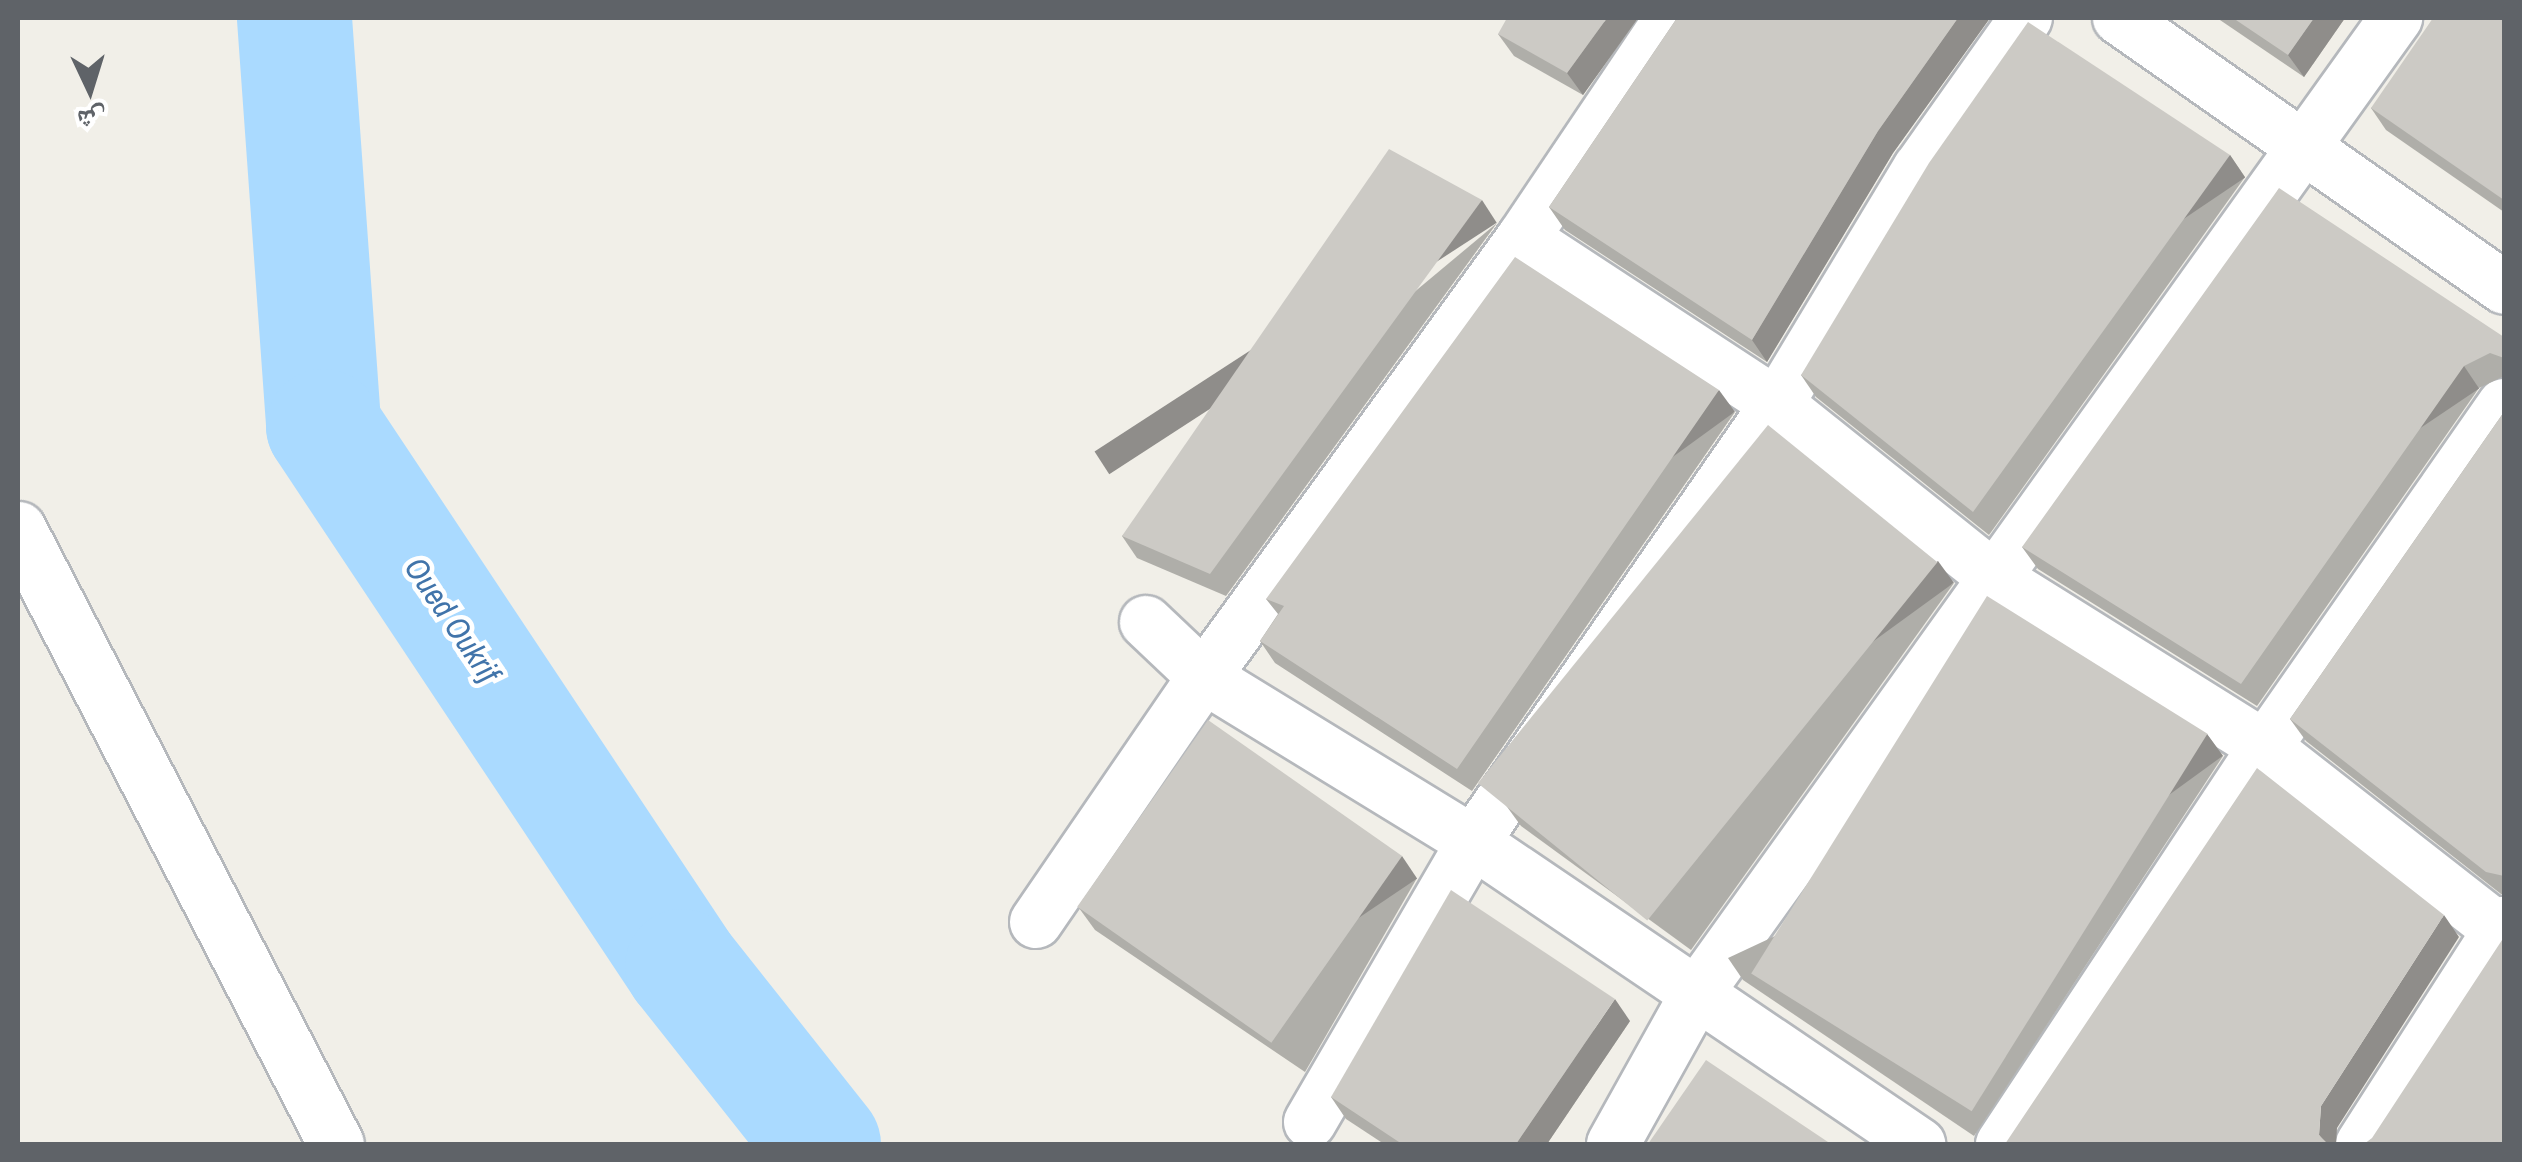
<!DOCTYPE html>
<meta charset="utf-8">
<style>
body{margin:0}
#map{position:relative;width:2522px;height:1162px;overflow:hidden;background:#f1efe8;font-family:"Archivo Narrow","Noto Naskh Arabic",sans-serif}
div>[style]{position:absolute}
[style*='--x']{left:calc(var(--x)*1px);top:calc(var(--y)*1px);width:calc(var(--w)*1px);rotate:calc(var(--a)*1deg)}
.river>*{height:115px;margin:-57.5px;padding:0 57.5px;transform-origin:57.5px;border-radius:57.5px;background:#aadaff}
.roads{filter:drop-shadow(2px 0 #b5b8bc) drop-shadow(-2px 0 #b5b8bc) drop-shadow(0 2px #b5b8bc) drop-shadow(0 -2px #b5b8bc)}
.street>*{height:52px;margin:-26px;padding:0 26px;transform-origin:26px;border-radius:26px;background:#fff}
.secondary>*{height:55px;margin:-27.5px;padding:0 27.5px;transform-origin:27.5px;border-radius:27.5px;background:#fff}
.wall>*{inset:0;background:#afaea9}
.shaded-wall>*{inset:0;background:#8f8d8a;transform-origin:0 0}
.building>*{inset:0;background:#cccac5;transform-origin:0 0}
span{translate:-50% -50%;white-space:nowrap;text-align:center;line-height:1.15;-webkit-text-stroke:9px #fff;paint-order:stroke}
.water-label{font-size:32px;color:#4174aa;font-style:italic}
.frame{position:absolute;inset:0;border:20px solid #5f6368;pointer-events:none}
.north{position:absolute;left:40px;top:40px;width:100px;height:100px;-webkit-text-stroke:8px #fff;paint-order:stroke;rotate:176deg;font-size:28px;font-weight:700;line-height:40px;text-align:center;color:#5f6368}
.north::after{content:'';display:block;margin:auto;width:35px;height:45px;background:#5f6368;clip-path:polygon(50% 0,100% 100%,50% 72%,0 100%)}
</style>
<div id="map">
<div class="river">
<i style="--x:294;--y:18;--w:409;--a:85.9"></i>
<i style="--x:323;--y:426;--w:648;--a:56.38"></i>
<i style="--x:682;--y:966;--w:227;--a:51.6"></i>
</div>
<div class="roads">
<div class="street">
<i style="--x:2119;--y:18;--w:470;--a:35"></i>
<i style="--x:1523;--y:238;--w:303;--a:33.2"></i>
<i style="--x:1777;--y:404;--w:279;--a:38.6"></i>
<i style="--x:1995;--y:578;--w:319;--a:32"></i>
<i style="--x:2265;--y:747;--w:303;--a:38"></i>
<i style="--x:1146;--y:622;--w:80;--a:43.5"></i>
<i style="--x:1204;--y:677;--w:316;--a:31.5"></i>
<i style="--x:1473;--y:842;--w:539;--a:34.1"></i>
<i style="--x:1036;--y:922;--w:297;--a:-55.6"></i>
<i style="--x:1204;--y:677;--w:543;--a:-54"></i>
<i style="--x:1523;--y:238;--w:265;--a:-56.1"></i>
<i style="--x:1310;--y:1122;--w:324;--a:-59.8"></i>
<i style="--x:1473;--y:842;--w:533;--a:-55.24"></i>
<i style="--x:1777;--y:404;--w:275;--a:-58.9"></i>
<i style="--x:1919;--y:169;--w:185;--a:-54.7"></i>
<i style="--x:1613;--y:1144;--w:173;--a:-60.9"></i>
<i style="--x:1697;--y:993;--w:1200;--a:-54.36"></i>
<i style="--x:2002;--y:1144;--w:476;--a:-56.5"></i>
<i style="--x:2265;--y:747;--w:417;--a:-55.1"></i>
<i style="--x:2362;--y:1144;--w:263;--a:-57.3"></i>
</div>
<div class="secondary">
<i style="--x:18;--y:529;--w:692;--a:62.66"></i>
</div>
</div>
<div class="wall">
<i style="clip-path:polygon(1638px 18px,1583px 95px,1514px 56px,1498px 34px)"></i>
<i style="clip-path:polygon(1677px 18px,1990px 18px,1893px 153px,1767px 362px,1565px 230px,1549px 207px)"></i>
<i style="clip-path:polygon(2217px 18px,2345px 18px,2304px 77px)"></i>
<i style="clip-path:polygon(2504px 18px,2504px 212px,2386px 130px,2371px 108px)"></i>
<i style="clip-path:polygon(2230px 155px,2245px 177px,1989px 535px,1816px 397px,1801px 375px)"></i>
<i style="clip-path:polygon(1497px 223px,1226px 596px,1137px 558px,1122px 536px)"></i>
<i style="clip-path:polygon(2504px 337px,2504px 376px,2479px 388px,2257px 706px,2038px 569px,2022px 547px)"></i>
<i style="clip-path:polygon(1735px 412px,1472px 791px,1275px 663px,1260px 641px,1278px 614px,1266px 599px)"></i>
<i style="clip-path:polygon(2504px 412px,2504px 895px,2501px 894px,2306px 741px,2290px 719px)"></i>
<i style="clip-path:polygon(1954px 583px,1691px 950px,1521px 826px,1505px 804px)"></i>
<i style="clip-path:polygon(2207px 734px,2223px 756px,1974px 1136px,1743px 980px,1728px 958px)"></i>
<i style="clip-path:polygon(1417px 878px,1305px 1072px,1095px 930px,1079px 908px)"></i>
<i style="clip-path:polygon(1630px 1021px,1547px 1144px,1384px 1144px,1346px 1119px,1331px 1097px)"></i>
</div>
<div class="shaded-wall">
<i style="clip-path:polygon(1607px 18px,1638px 18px,1583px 95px,1567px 73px)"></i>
<i style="clip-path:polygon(1958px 18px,1990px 18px,1893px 153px,1767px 362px,1752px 340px,1878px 131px)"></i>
<i style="clip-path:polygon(2314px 18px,2345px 18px,2304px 77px,2288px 55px)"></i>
<i style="left:2230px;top:155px;width:27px;height:440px;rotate:56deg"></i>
<i style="left:1482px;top:200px;width:27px;height:462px;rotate:57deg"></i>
<i style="left:2464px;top:366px;width:27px;height:388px;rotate:56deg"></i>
<i style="left:1719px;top:390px;width:27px;height:461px;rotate:54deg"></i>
<i style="left:1938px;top:561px;width:27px;height:451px;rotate:54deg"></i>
<i style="left:2207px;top:734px;width:27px;height:454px;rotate:54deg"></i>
<i style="left:1402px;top:856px;width:27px;height:225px;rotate:56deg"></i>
<i style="clip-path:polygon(2444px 915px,2459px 937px,2337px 1128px,2336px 1144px,2326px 1144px,2319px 1135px,2321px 1106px)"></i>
<i style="clip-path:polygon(1615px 999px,1630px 1021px,1547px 1144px,1516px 1144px)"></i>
</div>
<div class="building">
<i style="clip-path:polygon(1507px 18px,1607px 18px,1567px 73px,1498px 34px)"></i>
<i style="clip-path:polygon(1677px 18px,1958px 18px,1878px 131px,1752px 340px,1549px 207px)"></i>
<i style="clip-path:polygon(2233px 18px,2314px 18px,2288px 55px)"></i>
<i style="clip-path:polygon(2433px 18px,2504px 18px,2504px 200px,2371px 108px)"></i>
<i style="clip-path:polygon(2028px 22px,2230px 155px,1973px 512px,1801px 375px,1929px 163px)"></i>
<i style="clip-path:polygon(1389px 149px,1482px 200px,1210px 574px,1122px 536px)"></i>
<i style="clip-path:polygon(2279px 188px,2504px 337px,2504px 358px,2490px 353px,2464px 366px,2241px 684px,2022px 547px)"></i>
<i style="clip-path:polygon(1515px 257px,1719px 390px,1457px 769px,1260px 641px,1284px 606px,1266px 599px)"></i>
<i style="clip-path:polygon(2504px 412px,2504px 876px,2486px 872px,2290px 719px)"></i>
<i style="left:1768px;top:425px;width:218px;height:461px;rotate:39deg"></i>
<i style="left:1987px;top:596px;width:260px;height:445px;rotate:32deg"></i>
<i style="left:1208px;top:720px;width:237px;height:228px;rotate:35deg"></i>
<i style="clip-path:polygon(2257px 768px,2444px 915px,2321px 1106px,2319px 1135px,2328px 1144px,2005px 1144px)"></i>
<i style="clip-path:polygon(1451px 890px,1615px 999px,1516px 1144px,1402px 1144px,1331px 1097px)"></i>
<i style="clip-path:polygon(2504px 937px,2504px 1144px,2364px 1144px,2372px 1138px)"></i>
<i style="clip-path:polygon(1706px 1060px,1831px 1144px,1648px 1144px)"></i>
</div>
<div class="water-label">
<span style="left:452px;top:620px;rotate:56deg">Oued Oukrif</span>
</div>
<div class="frame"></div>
<div class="north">ش</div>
</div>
